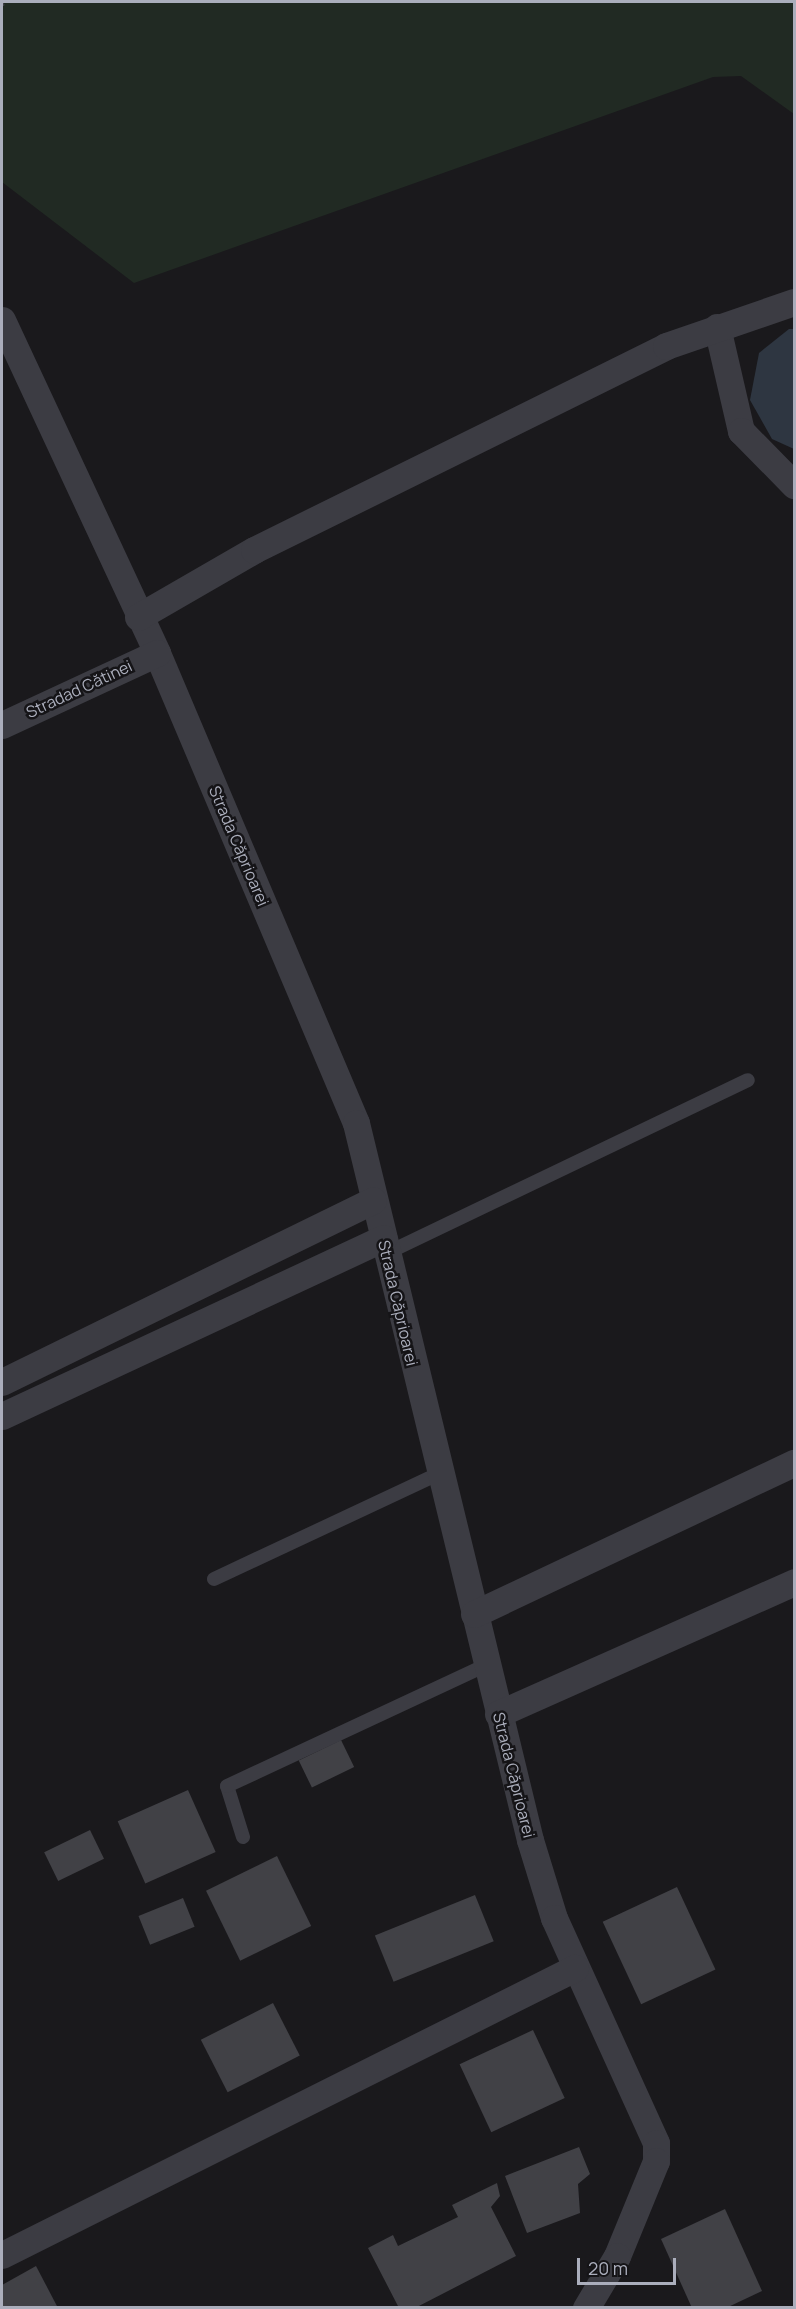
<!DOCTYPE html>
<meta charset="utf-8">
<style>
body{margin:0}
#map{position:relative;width:796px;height:2309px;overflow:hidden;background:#1a191c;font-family:Manrope,sans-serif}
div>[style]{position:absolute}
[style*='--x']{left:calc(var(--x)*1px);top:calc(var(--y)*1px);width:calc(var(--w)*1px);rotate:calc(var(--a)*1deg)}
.green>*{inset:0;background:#212a23}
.water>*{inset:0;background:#2e3641}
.building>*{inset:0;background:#414146;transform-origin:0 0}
.path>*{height:4px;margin-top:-2px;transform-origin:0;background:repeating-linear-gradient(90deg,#404148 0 3px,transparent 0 7.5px)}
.service>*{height:14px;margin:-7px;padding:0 7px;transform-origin:7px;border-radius:7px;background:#3c3c43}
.minor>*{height:27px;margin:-13.5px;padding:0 13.5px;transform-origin:13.5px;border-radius:13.5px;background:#3c3c43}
span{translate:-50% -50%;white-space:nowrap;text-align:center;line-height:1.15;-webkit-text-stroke:5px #151417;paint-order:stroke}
.street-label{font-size:16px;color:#abaebc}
.frame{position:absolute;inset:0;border:3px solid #abaebc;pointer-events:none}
.scale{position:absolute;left:577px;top:2258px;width:99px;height:27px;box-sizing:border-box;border:3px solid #abaebc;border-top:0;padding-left:8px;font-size:18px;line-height:21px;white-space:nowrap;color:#abaebc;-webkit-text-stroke:4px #151417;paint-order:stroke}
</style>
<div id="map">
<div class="green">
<i style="clip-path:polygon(2px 2px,794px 2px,794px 114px,741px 76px,713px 77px,134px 283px,2px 182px)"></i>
</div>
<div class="water">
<i style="clip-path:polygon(789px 329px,794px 329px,794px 449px,772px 439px,750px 400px,759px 353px)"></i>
</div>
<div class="building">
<i style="left:341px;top:1740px;width:30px;height:47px;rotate:64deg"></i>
<i style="left:188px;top:1790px;width:68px;height:77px;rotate:66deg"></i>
<i style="left:90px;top:1830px;width:32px;height:51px;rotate:64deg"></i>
<i style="left:277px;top:1856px;width:78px;height:79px;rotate:64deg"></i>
<i style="left:677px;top:1887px;width:91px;height:82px;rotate:65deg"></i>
<i style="left:475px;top:1895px;width:50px;height:108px;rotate:68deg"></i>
<i style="left:183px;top:1898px;width:31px;height:48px;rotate:68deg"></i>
<i style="left:273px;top:2003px;width:59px;height:81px;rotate:63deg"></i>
<i style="left:533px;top:2030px;width:75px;height:81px;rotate:65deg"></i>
<i style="clip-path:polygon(579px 2147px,590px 2174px,578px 2184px,580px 2213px,527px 2233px,505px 2176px)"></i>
<i style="clip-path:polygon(497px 2183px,500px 2196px,491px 2207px,516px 2256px,415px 2308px,399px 2308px,368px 2248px,393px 2235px,398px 2246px,458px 2217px,452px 2205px)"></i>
<i style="clip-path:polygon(725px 2209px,762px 2291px,726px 2308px,692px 2308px,661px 2239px)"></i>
<i style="clip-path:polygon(36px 2266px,58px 2308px,2px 2308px,2px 2285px)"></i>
</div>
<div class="path">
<i style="--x:2;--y:6;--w:4;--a:-76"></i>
</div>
<div class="service">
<i style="--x:387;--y:1253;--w:400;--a:-25.6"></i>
<i style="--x:214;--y:1579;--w:250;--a:-25.1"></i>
<i style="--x:243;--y:1837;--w:53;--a:-107.4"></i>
<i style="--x:227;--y:1786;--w:287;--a:-25"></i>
</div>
<div class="minor">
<i style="--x:2;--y:320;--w:367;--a:65"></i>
<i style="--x:157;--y:653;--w:510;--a:67.05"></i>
<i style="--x:356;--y:1123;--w:738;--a:76.36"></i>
<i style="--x:530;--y:1840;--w:82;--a:72.9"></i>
<i style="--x:554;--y:1918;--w:247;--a:65.6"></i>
<i style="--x:656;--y:2143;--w:18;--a:90"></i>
<i style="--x:656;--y:2161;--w:103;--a:112.3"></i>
<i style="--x:617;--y:2256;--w:61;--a:120.8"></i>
<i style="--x:717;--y:327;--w:107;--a:77"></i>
<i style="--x:741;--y:431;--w:76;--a:45.5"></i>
<i style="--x:138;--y:617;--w:134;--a:-30"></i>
<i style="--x:254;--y:550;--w:460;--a:-26.3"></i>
<i style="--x:666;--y:346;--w:135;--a:-19"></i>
<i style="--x:2;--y:725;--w:171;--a:-24.9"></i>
<i style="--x:2;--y:1382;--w:413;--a:-26.1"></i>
<i style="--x:2;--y:1416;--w:421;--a:-25"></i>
<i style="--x:474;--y:1614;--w:354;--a:-25.3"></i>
<i style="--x:498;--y:1714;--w:324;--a:-24"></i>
<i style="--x:2;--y:2255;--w:641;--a:-26.61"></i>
</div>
<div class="street-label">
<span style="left:79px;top:689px;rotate:-25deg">Stradad Cătinei</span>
<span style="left:239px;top:846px;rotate:67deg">Strada Căprioarei</span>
<span style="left:398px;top:1303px;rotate:77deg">Strada Căprioarei</span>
<span style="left:514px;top:1775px;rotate:76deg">Strada Căprioarei</span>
</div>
<div class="frame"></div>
<div class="scale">20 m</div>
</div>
